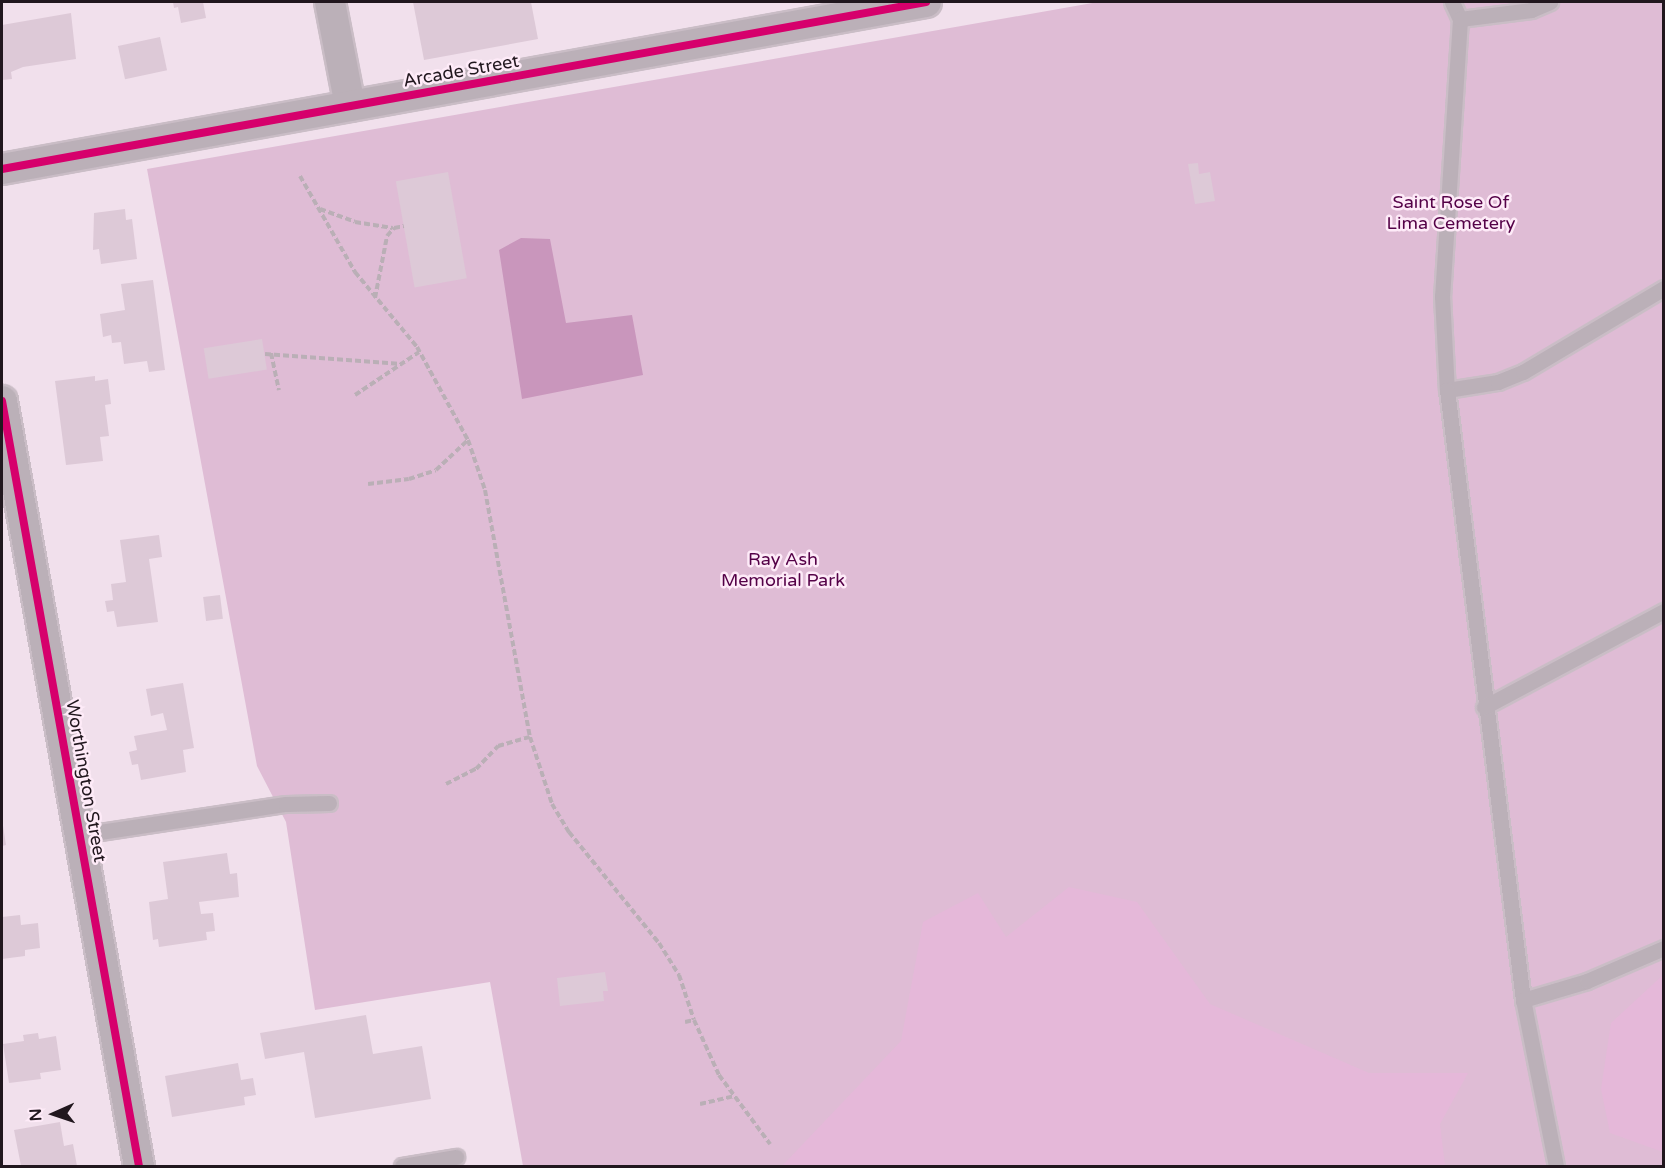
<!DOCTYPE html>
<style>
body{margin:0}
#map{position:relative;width:1665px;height:1168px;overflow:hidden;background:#f1e0ec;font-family:"Varela Round",sans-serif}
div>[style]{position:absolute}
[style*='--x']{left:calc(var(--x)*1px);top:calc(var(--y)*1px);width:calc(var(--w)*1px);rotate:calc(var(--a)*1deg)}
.green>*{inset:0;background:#dfbcd5}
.forest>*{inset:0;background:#e5b8d9}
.water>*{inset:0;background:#c996bc}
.building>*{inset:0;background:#ddc9d7;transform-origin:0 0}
.path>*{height:4px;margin-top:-2px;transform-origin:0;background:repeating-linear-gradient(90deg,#baafb6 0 6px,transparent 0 9px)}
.roads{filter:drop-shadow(2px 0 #cabdc6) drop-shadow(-2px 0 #cabdc6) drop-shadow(0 2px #cabdc6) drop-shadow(0 -2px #cabdc6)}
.lane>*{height:15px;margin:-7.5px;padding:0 7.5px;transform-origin:7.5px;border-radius:7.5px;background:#bbb0b8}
.street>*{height:30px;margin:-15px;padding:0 15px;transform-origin:15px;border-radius:15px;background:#bbb0b8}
.cycleway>*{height:8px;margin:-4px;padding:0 4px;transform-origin:4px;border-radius:4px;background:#d6006c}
span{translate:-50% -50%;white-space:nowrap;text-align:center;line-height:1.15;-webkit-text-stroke:5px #feebf8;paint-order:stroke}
.street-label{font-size:18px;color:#21171e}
.park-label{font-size:18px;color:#540147}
.frame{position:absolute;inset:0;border:3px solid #21171e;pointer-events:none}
.north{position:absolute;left:24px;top:1084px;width:60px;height:60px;-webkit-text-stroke:4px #feebf8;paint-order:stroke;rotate:267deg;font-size:16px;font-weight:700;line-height:24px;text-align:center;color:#21171e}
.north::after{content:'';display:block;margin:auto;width:21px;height:27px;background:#21171e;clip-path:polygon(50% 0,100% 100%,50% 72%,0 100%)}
</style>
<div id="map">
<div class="green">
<i style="clip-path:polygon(1098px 2px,1663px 2px,1663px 1166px,523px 1166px,490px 982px,315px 1010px,286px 822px,257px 766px,147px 169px)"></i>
</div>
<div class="forest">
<i style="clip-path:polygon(1069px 887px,1137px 902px,1210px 1004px,1369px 1073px,1468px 1073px,1440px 1124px,1445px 1166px,782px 1166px,901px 1041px,923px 922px,978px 893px,1006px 937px)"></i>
<i style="clip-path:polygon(1663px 975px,1663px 1152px,1610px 1133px,1601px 1089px,1611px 1023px)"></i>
</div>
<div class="water">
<i style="clip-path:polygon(521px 238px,550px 239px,566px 323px,632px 315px,643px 375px,522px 399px,499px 250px)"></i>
</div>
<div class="building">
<i style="clip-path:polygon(173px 2px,203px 2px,206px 18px,181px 23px,178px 7px,174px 8px)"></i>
<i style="clip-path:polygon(413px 2px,531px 2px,538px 39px,424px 60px)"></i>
<i style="clip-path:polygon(71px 13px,76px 59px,23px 67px,11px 72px,12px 79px,2px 80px,2px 25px)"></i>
<i style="left:160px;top:37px;width:34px;height:43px;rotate:78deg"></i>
<i style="clip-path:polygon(1198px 163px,1199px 174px,1210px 172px,1215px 201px,1195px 204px,1188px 164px)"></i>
<i style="left:448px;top:172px;width:108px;height:53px;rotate:80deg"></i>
<i style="clip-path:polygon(125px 209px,126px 220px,132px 219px,137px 259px,101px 264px,99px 249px,93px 250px,94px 213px)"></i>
<i style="clip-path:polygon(153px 280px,165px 370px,149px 372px,147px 361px,124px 364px,121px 342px,112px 343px,111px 335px,103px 337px,100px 314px,125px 310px,121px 284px)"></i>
<i style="left:262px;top:339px;width:31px;height:59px;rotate:81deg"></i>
<i style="clip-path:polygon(95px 376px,95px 381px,108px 379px,111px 404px,105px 405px,109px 436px,100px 437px,103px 461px,66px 465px,55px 381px)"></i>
<i style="clip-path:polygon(159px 535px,162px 557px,149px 559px,158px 622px,117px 627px,114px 611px,107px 612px,105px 601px,113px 600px,111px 584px,126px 582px,120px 540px)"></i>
<i style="left:220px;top:595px;width:24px;height:17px;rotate:83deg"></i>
<i style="clip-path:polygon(183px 683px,194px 748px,183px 750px,186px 772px,141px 780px,138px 764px,132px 765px,129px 752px,137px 750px,134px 736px,167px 730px,163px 713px,151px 716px,146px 689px)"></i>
<i style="clip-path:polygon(2px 819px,6px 845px,2px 846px)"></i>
<i style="clip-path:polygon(227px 853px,230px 874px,237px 873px,239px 897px,199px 902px,201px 914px,213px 913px,215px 931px,206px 932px,207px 940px,159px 947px,158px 939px,153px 940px,149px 902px,168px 899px,163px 862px)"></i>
<i style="clip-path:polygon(20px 915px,21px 925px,38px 923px,40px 948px,25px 950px,25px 956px,2px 959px,2px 917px)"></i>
<i style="clip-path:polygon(605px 972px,608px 991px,603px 991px,604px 1001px,560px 1006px,557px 978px)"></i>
<i style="clip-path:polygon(366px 1015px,373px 1054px,422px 1046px,431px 1099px,315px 1118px,304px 1052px,265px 1059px,260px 1033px)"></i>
<i style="clip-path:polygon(38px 1033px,39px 1039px,56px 1036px,61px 1070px,40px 1073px,41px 1079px,9px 1083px,3px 1044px,24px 1041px,23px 1035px)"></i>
<i style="clip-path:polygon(238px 1063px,241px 1080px,253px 1078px,256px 1095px,244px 1097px,245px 1105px,172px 1117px,165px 1076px)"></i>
<i style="clip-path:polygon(60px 1122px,64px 1146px,73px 1144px,77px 1166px,21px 1166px,14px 1130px)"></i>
</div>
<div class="path">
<i style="--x:300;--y:176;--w:111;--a:60.2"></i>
<i style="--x:355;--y:272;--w:97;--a:50.4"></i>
<i style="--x:417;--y:347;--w:106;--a:61.3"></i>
<i style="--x:468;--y:440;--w:53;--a:71.2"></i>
<i style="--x:485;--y:490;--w:251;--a:79.7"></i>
<i style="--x:530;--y:737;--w:71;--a:71.8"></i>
<i style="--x:552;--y:804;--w:33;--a:59"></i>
<i style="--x:569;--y:832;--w:143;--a:51"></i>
<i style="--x:659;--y:943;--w:38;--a:58"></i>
<i style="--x:679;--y:975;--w:47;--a:71.6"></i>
<i style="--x:694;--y:1020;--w:60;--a:65.6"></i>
<i style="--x:719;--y:1075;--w:86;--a:53.5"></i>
<i style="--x:320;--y:209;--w:37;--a:20"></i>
<i style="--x:355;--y:222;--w:38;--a:9"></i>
<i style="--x:375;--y:298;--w:63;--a:-79"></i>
<i style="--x:387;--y:236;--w:11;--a:-49"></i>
<i style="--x:394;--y:228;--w:10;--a:-11"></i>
<i style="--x:271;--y:353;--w:38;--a:78"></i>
<i style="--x:265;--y:354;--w:137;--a:4.2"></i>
<i style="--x:355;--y:395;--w:77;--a:-33.9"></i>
<i style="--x:368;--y:484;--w:41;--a:-7"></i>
<i style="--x:409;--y:479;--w:28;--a:-18"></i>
<i style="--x:436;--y:470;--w:44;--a:-43.2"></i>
<i style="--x:446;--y:784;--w:34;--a:-27"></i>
<i style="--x:476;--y:769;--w:32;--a:-46"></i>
<i style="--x:498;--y:746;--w:33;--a:-16"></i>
<i style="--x:685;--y:1022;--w:9;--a:-13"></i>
<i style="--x:700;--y:1104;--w:35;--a:-13"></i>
</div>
<div class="roads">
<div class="lane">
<i style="--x:1452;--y:2;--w:19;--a:65"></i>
<i style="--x:1460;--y:19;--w:278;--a:93.7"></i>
<i style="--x:1442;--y:296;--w:94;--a:87"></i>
<i style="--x:1447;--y:390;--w:52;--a:-8.9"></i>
<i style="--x:1498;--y:382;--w:27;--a:-22"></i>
<i style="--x:1523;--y:372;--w:164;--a:-30.8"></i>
<i style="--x:1460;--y:19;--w:72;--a:-7.2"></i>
<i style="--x:1531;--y:10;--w:21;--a:-23"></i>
<i style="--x:1447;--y:390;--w:615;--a:82.9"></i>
<i style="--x:1484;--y:707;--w:204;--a:-28.1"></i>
<i style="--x:80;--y:835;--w:208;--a:-8.6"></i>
<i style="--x:286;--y:804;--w:43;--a:-1.3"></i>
<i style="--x:402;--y:1166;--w:55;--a:-9.5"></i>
<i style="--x:1556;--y:1166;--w:169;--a:-101.2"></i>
<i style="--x:1523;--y:1000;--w:67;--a:-16.5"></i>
<i style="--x:1587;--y:981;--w:84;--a:-23.2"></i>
</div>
<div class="street">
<i style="--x:330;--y:2;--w:106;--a:79.1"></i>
<i style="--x:2;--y:169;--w:939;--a:-10.24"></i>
<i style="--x:2;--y:401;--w:777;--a:79.85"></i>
</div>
</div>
<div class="cycleway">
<i style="--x:2;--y:169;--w:939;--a:-10.24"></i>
<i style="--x:2;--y:401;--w:777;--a:79.85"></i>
</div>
<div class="street-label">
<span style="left:461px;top:71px;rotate:-10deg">Arcade Street</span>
<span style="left:86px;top:781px;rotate:80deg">Worthington Street</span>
</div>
<div class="park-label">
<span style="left:1451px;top:213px">Saint Rose Of<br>Lima Cemetery</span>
<span style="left:783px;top:570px">Ray Ash<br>Memorial Park</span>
</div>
<div class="frame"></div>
<div class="north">N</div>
</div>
